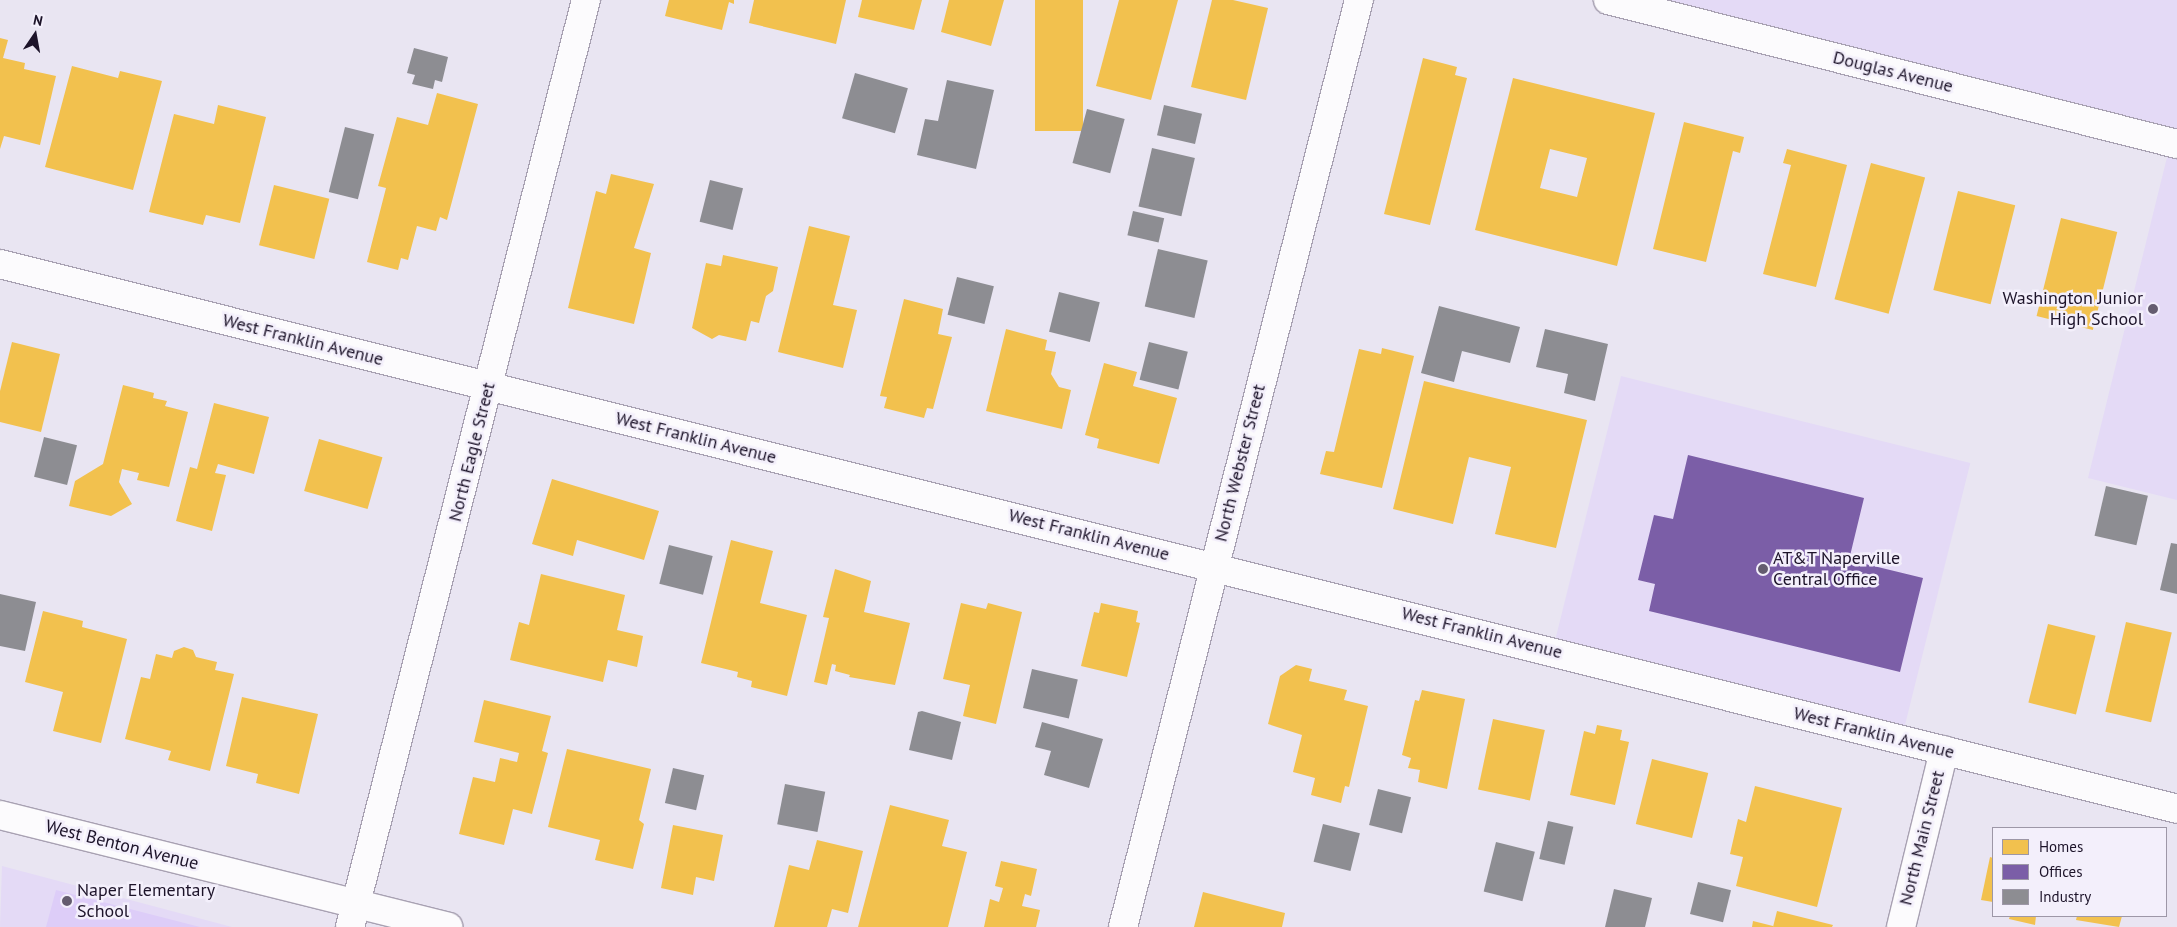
<!DOCTYPE html>
<style>
body{margin:0}
#map{position:relative;width:2177px;height:927px;overflow:hidden;background:#e9e5f2;font-family:"PT Sans",sans-serif}
div>[style]{position:absolute}
[style*='--x']{left:calc(var(--x)*1px);top:calc(var(--y)*1px);width:calc(var(--w)*1px);rotate:calc(var(--a)*1deg)}
.built>*{inset:0;background:#e4daf6;transform-origin:0 0}
.green>*{inset:0;background:#ddcdf8}
.homes>*{inset:0;background:#f2c14e;transform-origin:0 0}
.offices>*{inset:0;background:#7b5ea7}
.industry>*{inset:0;background:#8d8d92;transform-origin:0 0}
.roads{filter:drop-shadow(1px 0 #a8a1b2) drop-shadow(-1px 0 #a8a1b2) drop-shadow(0 1px #a8a1b2) drop-shadow(0 -1px #a8a1b2)}
.street>*{height:28px;margin:-14px;padding:0 14px;transform-origin:14px;border-radius:14px;background:#fcfbfd}
.dots>*{width:14px;height:14px;translate:-50% -50%;box-sizing:border-box;border:2px solid #f3effb;border-radius:50%}
span{translate:-50% -50%;white-space:nowrap;text-align:center;line-height:1.15;-webkit-text-stroke:5px #f3effb;paint-order:stroke}
.street-label{font-size:18px;color:#1c1329}
.poi-label{font-size:18px;color:#1c1329}
.right{translate:-100% -50%;text-align:right}
.left{translate:0 -50%;text-align:left}
.legend{position:absolute;left:1992px;top:827px;width:175px;height:90px;box-sizing:border-box;background:#f3effb;border:1px solid #9d97a7;margin:0;padding:6px 9px;list-style:none;font-size:15px;color:#1c1329}
.legend li{display:flex;align-items:center;gap:10px;height:25px}
.legend b{width:25px;border:1px solid #9d97a7}
.north{position:absolute;left:10px;top:10px;width:50px;height:50px;-webkit-text-stroke:4px #f3effb;paint-order:stroke;rotate:12deg;font-size:14px;font-weight:700;line-height:20px;text-align:center;color:#1c1329}
.north::after{content:'';display:block;margin:auto;width:18px;height:22px;background:#1c1329;clip-path:polygon(50% 0,100% 100%,50% 72%,0 100%)}
</style>
<div id="map">
<div class="built">
<i style="clip-path:polygon(1626px 0,2177px 0,2177px 500px,2088px 478px,2171px 141px)"></i>
<i style="left:1621px;top:376px;width:360px;height:278px;rotate:14deg"></i>
<i style="clip-path:polygon(2px 866px,232px 927px,0 927px)"></i>
</div>
<div class="green">
<i style="clip-path:polygon(56px 890px,200px 927px,46px 927px)"></i>
</div>
<div class="homes">
<i style="clip-path:polygon(669px 0,734px 0,734px 4px,729px 2px,722px 30px,665px 16px)"></i>
<i style="clip-path:polygon(754px 0,846px 0,836px 44px,749px 23px)"></i>
<i style="clip-path:polygon(862px 0,922px 0,914px 30px,858px 17px)"></i>
<i style="clip-path:polygon(949px 0,1004px 0,991px 46px,941px 32px)"></i>
<i style="left:1035px;top:0;width:48px;height:131px"></i>
<i style="clip-path:polygon(1119px 0,1178px 0,1151px 100px,1096px 86px)"></i>
<i style="clip-path:polygon(1212px 0,1233px 0,1268px 8px,1246px 100px,1191px 87px)"></i>
<i style="clip-path:polygon(0 38px,8px 40px,3px 58px,25px 63px,24px 69px,56px 76px,40px 145px,4px 136px,0 149px)"></i>
<i style="clip-path:polygon(1423px 58px,1457px 67px,1455px 75px,1467px 78px,1430px 225px,1384px 214px)"></i>
<i style="clip-path:polygon(72px 66px,118px 78px,120px 71px,162px 81px,133px 190px,45px 167px)"></i>
<i style="clip-path:polygon(evenodd,1513px 78px,1655px 113px,1617px 266px,1475px 230px,1513px 78px,1550px 149px,1587px 158px,1577px 197px,1540px 188px,1550px 149px)"></i>
<i style="clip-path:polygon(437px 93px,478px 104px,447px 220px,440px 217px,436px 231px,417px 226px,408px 260px,401px 258px,398px 270px,367px 262px,386px 188px,378px 186px,397px 117px,428px 125px)"></i>
<i style="clip-path:polygon(218px 105px,266px 117px,240px 223px,206px 215px,203px 225px,149px 212px,174px 114px,214px 124px)"></i>
<i style="clip-path:polygon(1684px 122px,1744px 137px,1740px 153px,1733px 151px,1706px 262px,1653px 249px)"></i>
<i style="clip-path:polygon(1787px 149px,1847px 165px,1816px 287px,1763px 274px,1791px 165px,1783px 163px)"></i>
<i style="left:1871px;top:163px;width:56px;height:141px;rotate:15deg"></i>
<i style="clip-path:polygon(611px 174px,654px 184px,634px 248px,651px 253px,634px 324px,568px 308px,596px 191px,606px 194px)"></i>
<i style="left:274px;top:185px;width:57px;height:62px;rotate:14deg"></i>
<i style="left:1958px;top:191px;width:59px;height:102px;rotate:14deg"></i>
<i style="left:2061px;top:218px;width:58px;height:101px;rotate:14deg"></i>
<i style="clip-path:polygon(809px 226px,850px 236px,833px 305px,857px 310px,843px 368px,778px 352px)"></i>
<i style="clip-path:polygon(723px 255px,778px 267px,773px 291px,766px 296px,759px 323px,751px 321px,746px 341px,719px 335px,712px 339px,692px 328px,706px 263px,721px 266px)"></i>
<i style="clip-path:polygon(904px 299px,943px 309px,938px 334px,952px 337px,933px 409px,927px 408px,924px 418px,884px 408px,887px 397px,880px 396px)"></i>
<i style="clip-path:polygon(1006px 329px,1047px 340px,1045px 350px,1056px 352px,1051px 374px,1059px 387px,1071px 390px,1062px 429px,986px 411px)"></i>
<i style="clip-path:polygon(12px 342px,60px 354px,41px 432px,0 422px,0 391px)"></i>
<i style="clip-path:polygon(1382px 348px,1414px 356px,1382px 488px,1320px 474px,1326px 451px,1334px 452px,1359px 349px,1381px 354px)"></i>
<i style="clip-path:polygon(1104px 363px,1137px 372px,1133px 386px,1177px 398px,1159px 464px,1097px 448px,1099px 439px,1085px 435px)"></i>
<i style="clip-path:polygon(1424px 381px,1587px 420px,1556px 548px,1495px 534px,1511px 467px,1469px 457px,1453px 524px,1393px 509px)"></i>
<i style="clip-path:polygon(123px 385px,154px 393px,153px 398px,167px 401px,165px 406px,188px 412px,169px 487px,137px 480px,139px 473px,122px 469px,119px 482px,132px 504px,111px 516px,69px 506px,75px 481px,103px 464px)"></i>
<i style="clip-path:polygon(214px 403px,269px 417px,254px 474px,218px 464px,215px 473px,226px 475px,212px 531px,176px 521px,190px 467px,197px 469px)"></i>
<i style="left:319px;top:439px;width:66px;height:54px;rotate:16deg"></i>
<i style="clip-path:polygon(552px 479px,659px 511px,644px 560px,577px 540px,573px 556px,532px 544px)"></i>
<i style="clip-path:polygon(731px 540px,773px 551px,760px 603px,807px 615px,787px 696px,751px 687px,752px 681px,737px 677px,738px 672px,701px 663px)"></i>
<i style="clip-path:polygon(835px 569px,871px 581px,864px 612px,910px 623px,895px 685px,849px 677px,850px 675px,835px 671px,836px 665px,832px 664px,827px 685px,814px 682px,829px 618px,823px 617px)"></i>
<i style="clip-path:polygon(541px 574px,625px 595px,617px 630px,643px 636px,637px 667px,608px 660px,603px 682px,510px 660px,519px 622px,529px 625px)"></i>
<i style="clip-path:polygon(961px 603px,986px 609px,988px 603px,1022px 612px,996px 724px,963px 716px,970px 685px,943px 679px)"></i>
<i style="clip-path:polygon(1101px 603px,1138px 611px,1136px 622px,1140px 623px,1127px 677px,1081px 666px,1094px 612px,1099px 613px)"></i>
<i style="clip-path:polygon(43px 611px,83px 621px,82px 627px,127px 639px,101px 743px,53px 731px,63px 692px,25px 682px)"></i>
<i style="left:2126px;top:622px;width:47px;height:92px;rotate:13deg"></i>
<i style="left:2048px;top:624px;width:49px;height:81px;rotate:14deg"></i>
<i style="clip-path:polygon(184px 647px,193px 650px,196px 657px,217px 662px,215px 670px,234px 674px,210px 771px,168px 760px,171px 751px,125px 739px,141px 677px,150px 679px,156px 654px,172px 658px,174px 651px)"></i>
<i style="clip-path:polygon(1296px 665px,1312px 669px,1309px 681px,1347px 690px,1344px 700px,1368px 706px,1349px 787px,1345px 786px,1341px 803px,1311px 795px,1315px 778px,1293px 772px,1302px 735px,1268px 724px,1280px 676px)"></i>
<i style="clip-path:polygon(1422px 690px,1465px 699px,1447px 789px,1418px 782px,1420px 770px,1408px 768px,1411px 758px,1402px 755px,1415px 700px,1419px 701px)"></i>
<i style="clip-path:polygon(242px 697px,318px 714px,299px 794px,256px 783px,258px 774px,226px 766px)"></i>
<i style="clip-path:polygon(484px 700px,551px 716px,542px 751px,548px 753px,532px 814px,513px 809px,504px 845px,459px 834px,473px 777px,495px 782px,500px 758px,517px 762px,519px 753px,474px 742px)"></i>
<i style="left:1493px;top:719px;width:53px;height:72px;rotate:12deg"></i>
<i style="clip-path:polygon(1597px 725px,1622px 730px,1620px 740px,1629px 742px,1615px 805px,1570px 795px,1584px 731px,1595px 734px)"></i>
<i style="clip-path:polygon(567px 749px,651px 769px,639px 820px,644px 824px,633px 869px,595px 860px,600px 840px,548px 827px)"></i>
<i style="left:1652px;top:759px;width:58px;height:67px;rotate:14deg"></i>
<i style="clip-path:polygon(1755px 786px,1842px 808px,1817px 907px,1736px 886px,1743px 857px,1730px 854px,1738px 819px,1746px 822px)"></i>
<i style="clip-path:polygon(890px 805px,949px 820px,942px 846px,967px 852px,948px 927px,858px 927px)"></i>
<i style="clip-path:polygon(673px 825px,723px 835px,714px 881px,696px 877px,693px 895px,661px 888px)"></i>
<i style="clip-path:polygon(817px 840px,863px 851px,848px 913px,832px 909px,827px 927px,774px 927px,789px 865px,809px 870px)"></i>
<i style="clip-path:polygon(1990px 857px,1993px 858px,1993px 902px,1981px 900px)"></i>
<i style="clip-path:polygon(1001px 861px,1037px 869px,1031px 896px,1025px 894px,1022px 906px,1040px 910px,1036px 927px,984px 927px,990px 899px,999px 902px,1003px 888px,995px 886px)"></i>
<i style="clip-path:polygon(1203px 892px,1285px 913px,1282px 927px,1194px 927px)"></i>
<i style="clip-path:polygon(1777px 911px,1833px 925px,1832px 927px,1773px 927px)"></i>
<i style="clip-path:polygon(2010px 916px,2036px 916px,2035px 925px,2009px 919px)"></i>
<i style="clip-path:polygon(2077px 916px,2122px 916px,2119px 927px,2076px 920px)"></i>
<i style="clip-path:polygon(1753px 921px,1773px 926px,1773px 927px,1752px 927px)"></i>
</div>
<div class="offices">
<i style="clip-path:polygon(1688px 455px,1864px 498px,1849px 560px,1923px 578px,1900px 672px,1649px 611px,1655px 584px,1638px 580px,1654px 515px,1673px 519px)"></i>
</div>
<div class="industry">
<i style="clip-path:polygon(414px 48px,448px 57px,442px 82px,435px 80px,433px 89px,412px 84px,415px 75px,407px 73px)"></i>
<i style="left:855px;top:73px;width:55px;height:47px;rotate:16deg"></i>
<i style="clip-path:polygon(947px 80px,994px 90px,976px 169px,917px 155px,925px 119px,938px 121px)"></i>
<i style="left:1164px;top:105px;width:39px;height:31px;rotate:13deg"></i>
<i style="left:1087px;top:109px;width:39px;height:56px;rotate:15deg"></i>
<i style="left:345px;top:127px;width:30px;height:67px;rotate:14deg"></i>
<i style="left:1152px;top:148px;width:44px;height:60px;rotate:13deg"></i>
<i style="left:710px;top:180px;width:34px;height:43px;rotate:14deg"></i>
<i style="left:1133px;top:211px;width:32px;height:25px;rotate:13deg"></i>
<i style="left:1158px;top:249px;width:51px;height:59px;rotate:13deg"></i>
<i style="left:957px;top:277px;width:38px;height:39px;rotate:14deg"></i>
<i style="left:1059px;top:292px;width:42px;height:41px;rotate:14deg"></i>
<i style="clip-path:polygon(1439px 306px,1520px 327px,1510px 363px,1462px 351px,1454px 382px,1421px 373px)"></i>
<i style="clip-path:polygon(1545px 329px,1608px 344px,1595px 401px,1564px 393px,1568px 374px,1536px 367px)"></i>
<i style="left:1149px;top:342px;width:40px;height:39px;rotate:14deg"></i>
<i style="left:44px;top:437px;width:34px;height:41px;rotate:14deg"></i>
<i style="left:2106px;top:486px;width:43px;height:51px;rotate:13deg"></i>
<i style="clip-path:polygon(2171px 543px,2177px 544px,2177px 594px,2160px 590px)"></i>
<i style="left:669px;top:545px;width:45px;height:40px;rotate:14deg"></i>
<i style="clip-path:polygon(0 594px,36px 602px,25px 651px,0 646px)"></i>
<i style="left:1032px;top:669px;width:47px;height:40px;rotate:13deg"></i>
<i style="clip-path:polygon(922px 711px,961px 722px,952px 760px,909px 750px,918px 712px)"></i>
<i style="clip-path:polygon(1042px 722px,1103px 739px,1089px 788px,1044px 775px,1051px 751px,1035px 747px)"></i>
<i style="left:673px;top:768px;width:32px;height:36px;rotate:13deg"></i>
<i style="left:785px;top:784px;width:41px;height:41px;rotate:11deg"></i>
<i style="left:1378px;top:789px;width:34px;height:37px;rotate:14deg"></i>
<i style="left:1548px;top:821px;width:26px;height:39px;rotate:13deg"></i>
<i style="left:1323px;top:824px;width:38px;height:39px;rotate:14deg"></i>
<i style="left:1496px;top:842px;width:40px;height:51px;rotate:14deg"></i>
<i style="left:1698px;top:882px;width:34px;height:33px;rotate:14deg"></i>
<i style="clip-path:polygon(1614px 889px,1652px 898px,1645px 927px,1605px 927px)"></i>
</div>
<div class="roads">
<div class="street">
<i style="--x:1608;--y:0;--w:587;--a:14.2"></i>
<i style="--x:0;--y:264;--w:2244;--a:14.05"></i>
<i style="--x:0;--y:815;--w:462;--a:14"></i>
<i style="--x:350;--y:927;--w:957;--a:-75.72"></i>
<i style="--x:1123;--y:927;--w:957;--a:-75.72"></i>
<i style="--x:1901;--y:927;--w:182;--a:-76.3"></i>
</div>
</div>
<div class="dots">
<i style="left:2153px;top:309px;background:#645c6f"></i>
<i style="left:1763px;top:569px;background:#645c6f"></i>
<i style="left:67px;top:901px;background:#645c6f"></i>
</div>
<div class="street-label">
<span style="left:1893px;top:72px;rotate:14deg">Douglas Avenue</span>
<span style="left:303px;top:340px;rotate:14deg">West Franklin Avenue</span>
<span style="left:696px;top:438px;rotate:14deg">West Franklin Avenue</span>
<span style="left:472px;top:452px;rotate:-76deg">North Eagle Street</span>
<span style="left:1240px;top:463px;rotate:-76deg">North Webster Street</span>
<span style="left:1089px;top:535px;rotate:14deg">West Franklin Avenue</span>
<span style="left:1482px;top:633px;rotate:14deg">West Franklin Avenue</span>
<span style="left:1874px;top:733px;rotate:14deg">West Franklin Avenue</span>
<span style="left:1922px;top:838px;rotate:-76deg">North Main Street</span>
<span style="left:122px;top:845px;rotate:14deg">West Benton Avenue</span>
</div>
<div class="poi-label">
<span class="right" style="left:2143px;top:309px">Washington Junior<br>High School</span>
<span class="left" style="left:1773px;top:569px">AT&amp;T Naperville<br>Central Office</span>
<span class="left" style="left:77px;top:901px">Naper Elementary<br>School</span>
</div>
<ul class="legend">
<li><b style="height:14px;background:#f2c14e"></b>Homes</li>
<li><b style="height:14px;background:#7b5ea7"></b>Offices</li>
<li><b style="height:14px;background:#8d8d92"></b>Industry</li>
</ul>
<div class="north">N</div>
</div>
